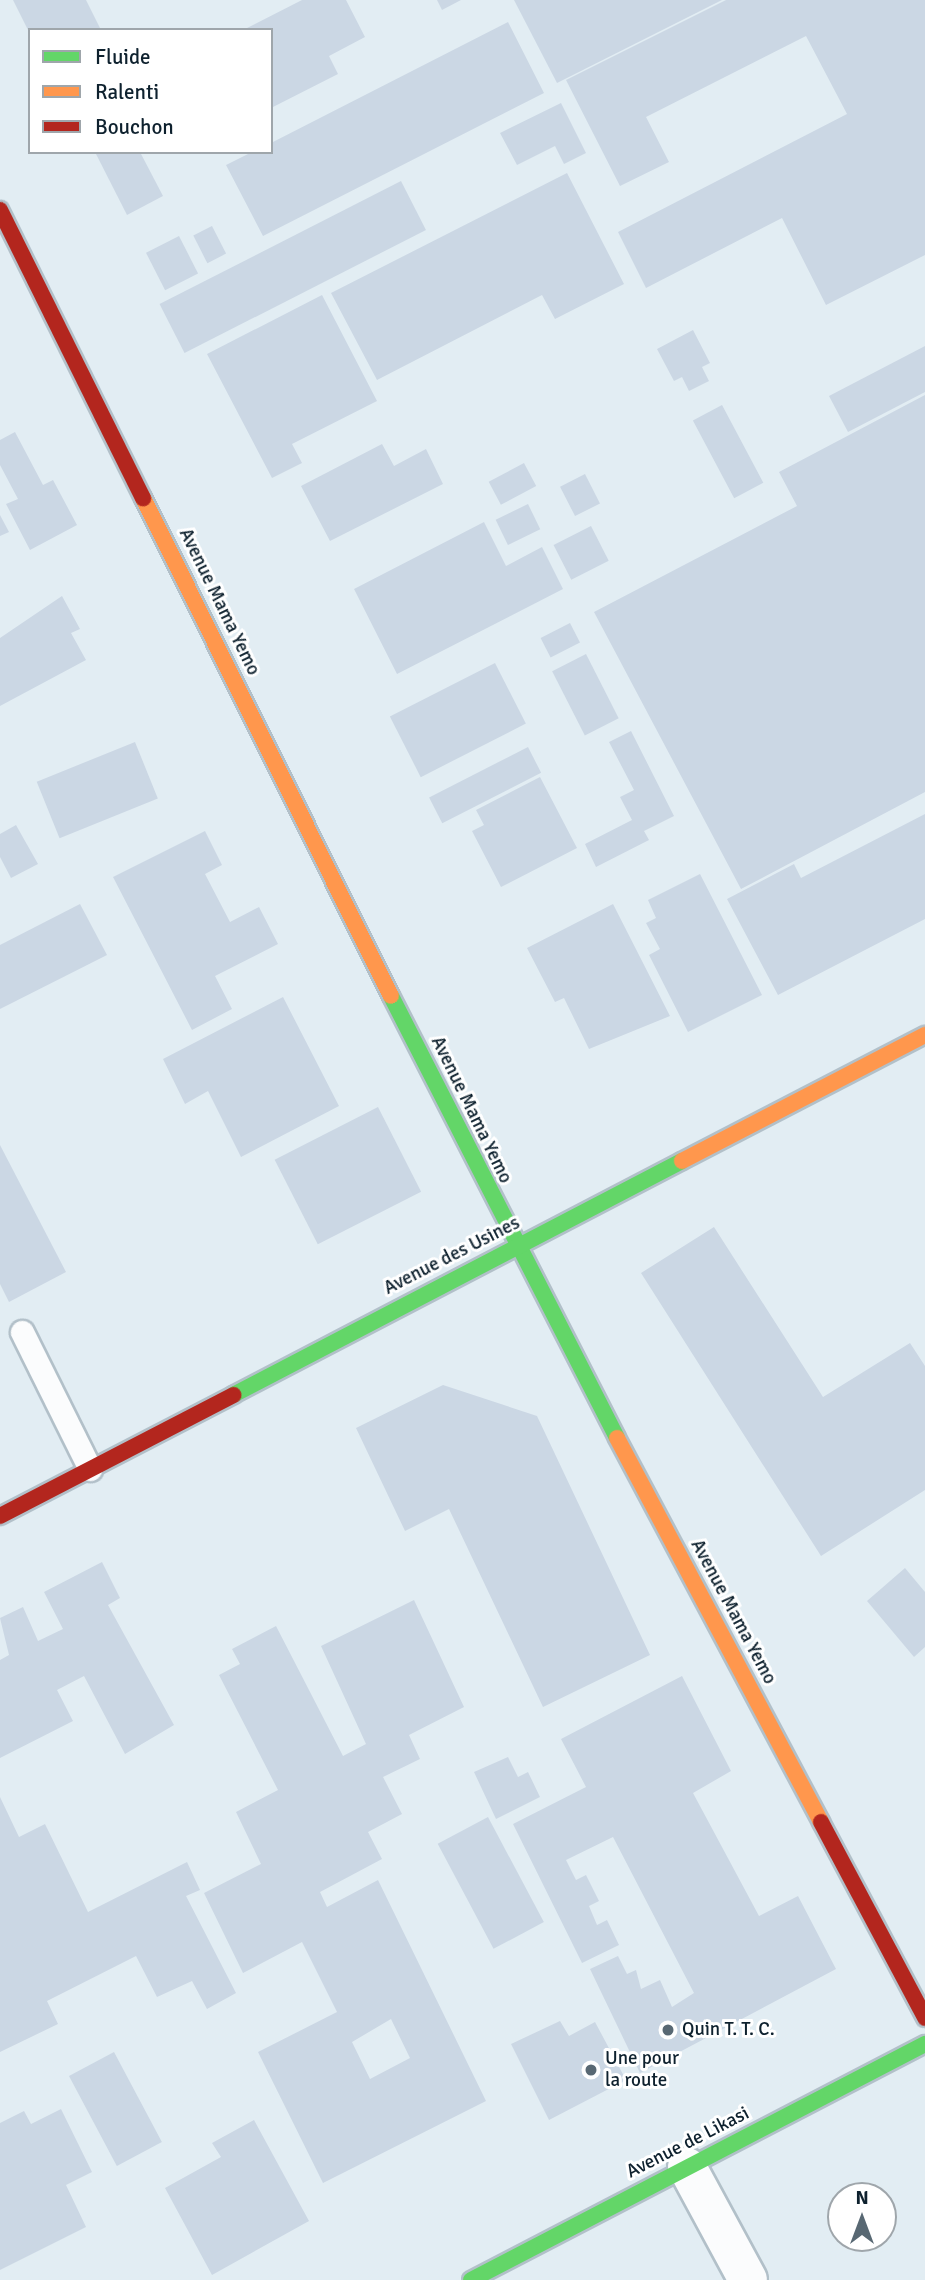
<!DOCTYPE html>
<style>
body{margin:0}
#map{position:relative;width:925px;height:2280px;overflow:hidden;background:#e2edf3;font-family:Signika,sans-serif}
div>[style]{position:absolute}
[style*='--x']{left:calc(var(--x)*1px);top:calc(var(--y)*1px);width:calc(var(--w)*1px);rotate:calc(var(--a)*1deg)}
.building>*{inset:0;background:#cbd7e4;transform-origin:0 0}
.roads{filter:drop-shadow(2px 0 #b2c0c9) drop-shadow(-2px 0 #b2c0c9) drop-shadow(0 2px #b2c0c9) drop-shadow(0 -2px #b2c0c9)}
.lane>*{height:23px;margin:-11.5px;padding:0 11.5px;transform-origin:11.5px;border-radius:11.5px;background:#fbfcfd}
.street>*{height:38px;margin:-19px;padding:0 19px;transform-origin:19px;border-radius:19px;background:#fbfcfd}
.fast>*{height:16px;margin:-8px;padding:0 8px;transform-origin:8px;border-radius:8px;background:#63d668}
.slow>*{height:16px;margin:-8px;padding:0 8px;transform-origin:8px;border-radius:8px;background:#ff974d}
.jam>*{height:16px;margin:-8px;padding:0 8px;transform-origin:8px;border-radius:8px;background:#b3261e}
.dots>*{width:19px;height:19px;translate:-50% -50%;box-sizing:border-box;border:4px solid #fff;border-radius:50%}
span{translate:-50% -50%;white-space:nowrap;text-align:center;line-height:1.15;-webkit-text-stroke:6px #fff;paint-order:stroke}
.street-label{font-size:19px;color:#0e212e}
.poi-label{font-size:19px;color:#0e212e}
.left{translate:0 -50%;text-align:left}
.legend{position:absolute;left:28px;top:28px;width:245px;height:126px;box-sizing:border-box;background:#fff;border:2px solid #9fa6ab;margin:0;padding:9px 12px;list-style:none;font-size:21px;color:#0e212e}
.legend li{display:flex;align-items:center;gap:14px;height:35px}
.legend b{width:35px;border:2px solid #9fa6ab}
.north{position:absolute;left:827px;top:2182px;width:70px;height:70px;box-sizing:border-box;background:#fff;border:2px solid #9fa6ab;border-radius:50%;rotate:0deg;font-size:19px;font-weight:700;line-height:28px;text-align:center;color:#0e212e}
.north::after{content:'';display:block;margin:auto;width:24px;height:32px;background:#586873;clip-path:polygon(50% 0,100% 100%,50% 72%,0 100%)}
</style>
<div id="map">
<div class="building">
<i style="clip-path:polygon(13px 0,86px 0,101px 30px,28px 30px)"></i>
<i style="clip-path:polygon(302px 0,346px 0,365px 37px,329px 56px,338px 74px,271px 108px,271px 30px,243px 30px)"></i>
<i style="clip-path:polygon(437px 0,461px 0,442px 10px)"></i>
<i style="clip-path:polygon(514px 0,722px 0,557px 83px)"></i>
<i style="clip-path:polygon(726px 0,925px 0,925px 255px,826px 305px,782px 218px,646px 288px,618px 232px,847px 114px,806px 36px,646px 117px,669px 162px,620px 186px,566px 80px)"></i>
<i style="clip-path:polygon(508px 22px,544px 93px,263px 236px,226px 165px,252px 152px,271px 152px,271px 143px)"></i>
<i style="clip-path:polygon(561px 103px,586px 153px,564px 164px,555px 146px,517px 165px,500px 133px)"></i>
<i style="clip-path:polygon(95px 152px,140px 152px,163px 196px,127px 215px)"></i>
<i style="clip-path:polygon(567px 173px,624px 284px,555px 319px,542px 295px,377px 380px,331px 293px)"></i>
<i style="left:401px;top:181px;width:55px;height:271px;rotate:63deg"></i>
<i style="left:212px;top:226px;width:31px;height:21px;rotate:63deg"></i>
<i style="left:179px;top:236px;width:42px;height:37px;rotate:63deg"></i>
<i style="clip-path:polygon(322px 295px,377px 401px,292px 444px,302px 463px,272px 478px,207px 354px)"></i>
<i style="clip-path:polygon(693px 330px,710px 363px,702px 367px,709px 381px,689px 391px,682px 377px,674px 381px,657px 349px)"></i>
<i style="clip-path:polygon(925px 346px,925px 392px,848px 432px,829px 396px)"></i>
<i style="clip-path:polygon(925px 395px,925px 792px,741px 889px,594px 612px,797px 506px,779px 472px)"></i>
<i style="left:722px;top:405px;width:88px;height:33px;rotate:62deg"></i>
<i style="clip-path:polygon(15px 432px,43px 485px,53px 480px,77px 525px,30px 550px,6px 504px,18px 499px,0 465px,0 440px)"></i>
<i style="clip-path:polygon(382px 444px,394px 466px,426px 449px,443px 484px,330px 541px,301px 486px)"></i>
<i style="left:524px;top:463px;width:26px;height:40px;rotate:62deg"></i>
<i style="left:585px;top:474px;width:33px;height:28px;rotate:63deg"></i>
<i style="left:528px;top:504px;width:28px;height:36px;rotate:64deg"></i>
<i style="clip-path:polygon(0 515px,9px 532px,0 536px)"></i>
<i style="clip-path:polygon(484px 522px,506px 566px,542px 547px,563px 589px,397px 674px,354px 589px)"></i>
<i style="left:591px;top:526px;width:39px;height:42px;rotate:63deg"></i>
<i style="clip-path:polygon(62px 596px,80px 629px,71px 633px,86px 660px,0 706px,0 638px)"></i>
<i style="left:570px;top:623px;width:22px;height:33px;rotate:63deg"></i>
<i style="left:586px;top:654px;width:72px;height:38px;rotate:63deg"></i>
<i style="left:495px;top:663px;width:68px;height:118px;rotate:63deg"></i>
<i style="clip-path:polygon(631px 731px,674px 816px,644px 831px,649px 840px,596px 867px,585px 844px,632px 820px,620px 797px,634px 790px,609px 742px)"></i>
<i style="left:135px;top:742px;width:61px;height:106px;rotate:68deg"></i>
<i style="left:528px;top:747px;width:29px;height:111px;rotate:63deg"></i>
<i style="clip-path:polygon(540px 777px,577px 848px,501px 887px,472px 831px,484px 825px,476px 810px)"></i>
<i style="clip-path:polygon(925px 814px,925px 919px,778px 995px,727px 899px,794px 864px,801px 878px)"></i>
<i style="clip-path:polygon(16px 825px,38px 864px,11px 878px,0 857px,0 834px)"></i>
<i style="clip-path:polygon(205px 831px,222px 865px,205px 874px,230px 922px,259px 907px,278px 944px,215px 976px,232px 1009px,192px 1030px,113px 877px)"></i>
<i style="clip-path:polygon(700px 874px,762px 995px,688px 1032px,649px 955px,660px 949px,646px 923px,656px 918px,648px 900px)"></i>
<i style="clip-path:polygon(80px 904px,107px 955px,0 1009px,0 945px)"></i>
<i style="clip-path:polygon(613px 904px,670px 1016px,589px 1049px,564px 998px,555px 1002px,527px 948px)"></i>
<i style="clip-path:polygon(283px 997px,339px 1106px,241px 1157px,208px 1091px,185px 1104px,163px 1059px)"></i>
<i style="left:378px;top:1107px;width:95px;height:116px;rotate:63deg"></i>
<i style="clip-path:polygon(0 1145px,66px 1272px,9px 1302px,0 1284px)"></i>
<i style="clip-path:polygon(714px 1227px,823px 1397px,910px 1343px,925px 1366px,925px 1490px,821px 1556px,641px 1273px)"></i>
<i style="clip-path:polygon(443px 1385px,537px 1416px,650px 1655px,543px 1707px,449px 1509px,405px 1531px,356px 1428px)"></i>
<i style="clip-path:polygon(102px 1562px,120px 1598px,108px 1605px,174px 1725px,125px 1754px,84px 1676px,57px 1690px,73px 1721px,0 1758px,0 1660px,9px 1655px,0 1618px,23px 1607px,38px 1641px,63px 1629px,44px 1592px)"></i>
<i style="clip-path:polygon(905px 1568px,925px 1592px,925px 1647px,914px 1657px,867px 1601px)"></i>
<i style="clip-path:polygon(evenodd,414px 1600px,464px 1707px,409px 1735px,420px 1759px,383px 1777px,402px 1814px,368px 1832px,382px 1859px,320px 1892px,327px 1907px,378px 1880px,486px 2101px,323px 2183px,258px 2052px,337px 2012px,302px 1942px,243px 1973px,204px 1893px,261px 1864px,236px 1812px,278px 1790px,219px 1675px,240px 1664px,232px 1649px,276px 1626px,343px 1756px,366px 1744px,321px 1646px,414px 1600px,391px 2019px,410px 2058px,370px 2079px,352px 2042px,391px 2019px)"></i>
<i style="clip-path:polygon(682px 1676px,731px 1771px,693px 1793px,759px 1916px,798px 1896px,836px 1969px,640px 2073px,590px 1969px,618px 1956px,627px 1974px,636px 1970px,641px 1989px,660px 1980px,672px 2007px,694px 1993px,613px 1837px,566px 1860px,576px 1880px,586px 1875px,599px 1901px,589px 1906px,597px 1925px,607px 1920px,619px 1945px,582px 1963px,513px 1824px,586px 1787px,561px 1739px)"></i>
<i style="clip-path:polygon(508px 1757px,518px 1777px,528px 1772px,540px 1797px,496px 1819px,474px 1772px)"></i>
<i style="clip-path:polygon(0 1797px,19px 1837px,45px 1824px,88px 1912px,187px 1862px,200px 1890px,186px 1896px,236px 1993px,207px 2009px,192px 1981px,157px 1997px,136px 1956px,47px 2001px,58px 2024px,0 2052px)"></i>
<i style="left:488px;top:1817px;width:119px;height:57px;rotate:62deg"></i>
<i style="clip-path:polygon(560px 2021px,569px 2036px,595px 2022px,626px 2080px,549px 2120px,511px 2044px)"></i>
<i style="left:114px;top:2052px;width:102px;height:51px;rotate:62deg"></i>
<i style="clip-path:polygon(61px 2109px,92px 2172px,66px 2185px,86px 2227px,0 2270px,0 2123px,24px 2111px,31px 2124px)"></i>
<i style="clip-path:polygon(254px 2120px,309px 2221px,212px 2275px,165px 2188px,221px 2157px,212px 2143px)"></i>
</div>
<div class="roads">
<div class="lane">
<i style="--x:22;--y:1332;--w:153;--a:63.6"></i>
</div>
<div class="street">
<i style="--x:687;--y:2167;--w:128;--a:61.6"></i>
</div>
<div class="fast">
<i style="--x:391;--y:996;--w:496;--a:62.9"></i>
<i style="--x:233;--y:1395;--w:506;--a:-27.53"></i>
<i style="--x:471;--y:2280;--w:512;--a:-27.47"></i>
</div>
<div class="slow">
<i style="--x:143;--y:498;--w:556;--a:63.53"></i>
<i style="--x:682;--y:1161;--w:274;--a:-27.4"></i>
<i style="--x:617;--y:1438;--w:435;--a:62"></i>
</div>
<div class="jam">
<i style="--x:0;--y:210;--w:322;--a:63.6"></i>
<i style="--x:0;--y:1516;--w:263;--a:-27.4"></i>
<i style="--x:821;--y:1822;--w:222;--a:62"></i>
</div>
</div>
<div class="dots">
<i style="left:668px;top:2030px;background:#586873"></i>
<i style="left:591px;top:2070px;background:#586873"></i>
</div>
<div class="street-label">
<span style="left:219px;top:602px;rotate:64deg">Avenue Mama Yemo</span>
<span style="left:471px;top:1110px;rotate:64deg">Avenue Mama Yemo</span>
<span style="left:452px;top:1256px;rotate:-27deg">Avenue des Usines</span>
<span style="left:733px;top:1612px;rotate:62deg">Avenue Mama Yemo</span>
<span style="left:688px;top:2143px;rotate:-27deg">Avenue de Likasi</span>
</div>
<div class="poi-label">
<span class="left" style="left:682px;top:2030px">Quin T. T. C.</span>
<span class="left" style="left:605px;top:2070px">Une pour<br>la route</span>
</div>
<ul class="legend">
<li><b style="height:9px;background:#63d668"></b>Fluide</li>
<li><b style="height:9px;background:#ff974d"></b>Ralenti</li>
<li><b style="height:9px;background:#b3261e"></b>Bouchon</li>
</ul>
<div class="north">N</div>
</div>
